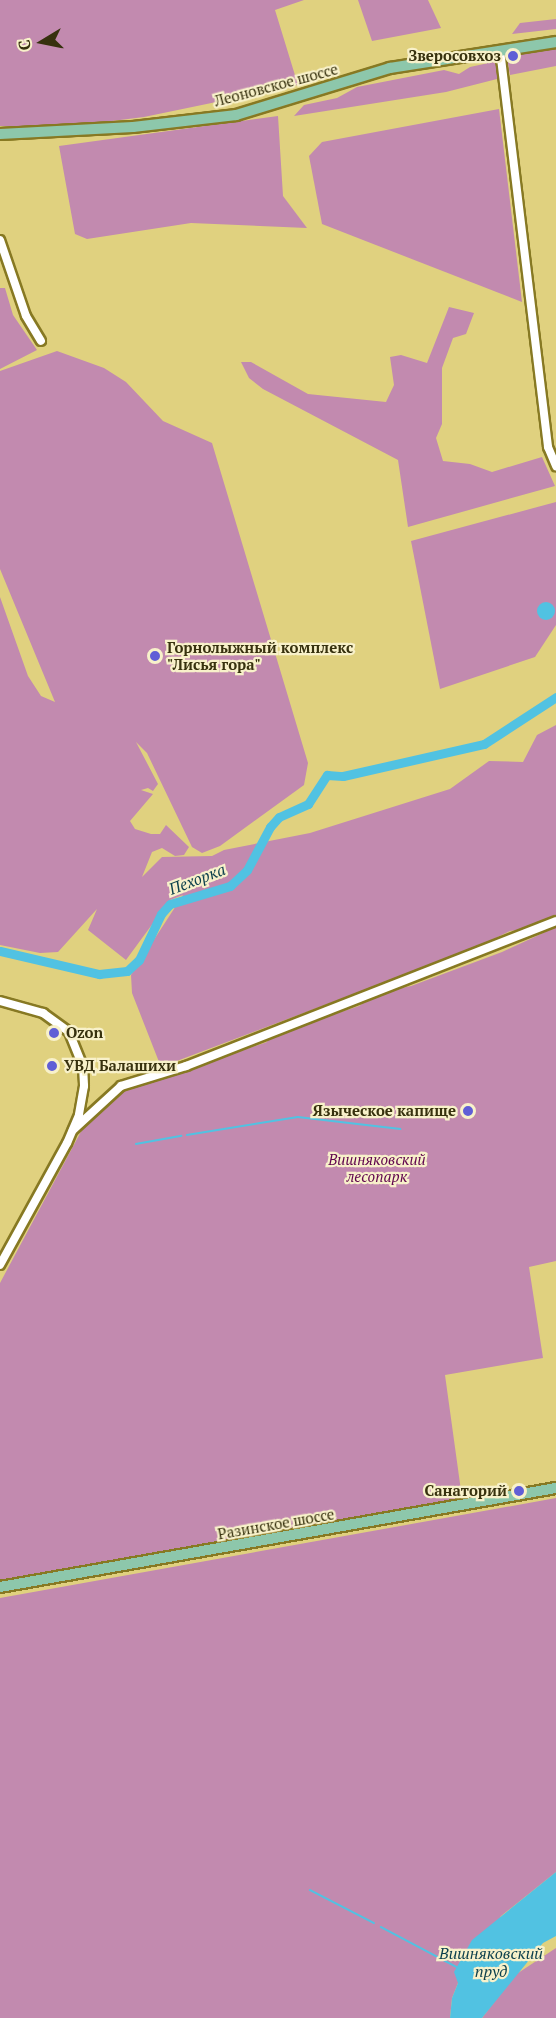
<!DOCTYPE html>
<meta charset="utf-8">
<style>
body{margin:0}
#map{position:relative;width:556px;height:2018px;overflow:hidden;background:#e0d17f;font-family:"PT Serif",serif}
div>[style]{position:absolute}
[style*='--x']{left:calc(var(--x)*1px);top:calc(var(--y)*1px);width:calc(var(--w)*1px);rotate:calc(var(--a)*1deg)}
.green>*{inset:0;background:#c28aaf}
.water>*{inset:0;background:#51c2e2}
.round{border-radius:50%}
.stream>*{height:1.5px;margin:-0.75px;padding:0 0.75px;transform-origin:0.75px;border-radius:0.75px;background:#51c2e2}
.river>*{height:9px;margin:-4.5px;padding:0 4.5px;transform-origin:4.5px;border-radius:4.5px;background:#51c2e2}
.roads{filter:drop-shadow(2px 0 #877923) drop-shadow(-2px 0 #877923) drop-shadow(0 2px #877923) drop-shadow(0 -2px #877923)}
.minor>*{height:8px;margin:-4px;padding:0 4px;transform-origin:4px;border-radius:4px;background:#fff}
.major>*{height:10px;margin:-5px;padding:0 5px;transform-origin:5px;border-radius:5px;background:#8dc7ab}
.dots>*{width:16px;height:16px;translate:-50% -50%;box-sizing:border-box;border:3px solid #f8f1ca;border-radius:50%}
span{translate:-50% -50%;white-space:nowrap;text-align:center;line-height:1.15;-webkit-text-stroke:4.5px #f8f1ca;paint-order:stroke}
.poi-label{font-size:15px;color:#37310e;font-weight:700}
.right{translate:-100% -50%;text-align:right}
.left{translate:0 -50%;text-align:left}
.street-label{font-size:15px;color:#37310e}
.park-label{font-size:15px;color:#60054d;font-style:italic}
.water-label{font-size:16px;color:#0b3f4c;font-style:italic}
.north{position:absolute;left:12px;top:12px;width:60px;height:60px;-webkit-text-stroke:4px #f8f1ca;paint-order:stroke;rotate:260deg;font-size:16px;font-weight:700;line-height:24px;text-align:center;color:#37310e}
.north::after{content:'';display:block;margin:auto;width:21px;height:27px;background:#37310e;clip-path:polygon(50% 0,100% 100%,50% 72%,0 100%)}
</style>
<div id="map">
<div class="green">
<i style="clip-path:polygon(0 0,304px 0,275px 10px,298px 85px,144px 117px,64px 127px,0 126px)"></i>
<i style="clip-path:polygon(358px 0,428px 0,441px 28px,372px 41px)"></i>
<i style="clip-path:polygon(556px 19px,556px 29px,512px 34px,520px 23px)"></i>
<i style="clip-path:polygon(556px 46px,556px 66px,510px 75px,506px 52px)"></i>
<i style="clip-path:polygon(493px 62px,497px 65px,497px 79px,446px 92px,294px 116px,304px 105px,337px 98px,357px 87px,444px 70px,459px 74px,470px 67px)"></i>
<i style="clip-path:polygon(499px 109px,522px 302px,322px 224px,309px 156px,322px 142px)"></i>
<i style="clip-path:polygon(278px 116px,283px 196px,307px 228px,191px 223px,87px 239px,75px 234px,59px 146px)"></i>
<i style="clip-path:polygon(0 288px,5px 288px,13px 315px,37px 350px,0 369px)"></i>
<i style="clip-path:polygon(449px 307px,474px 313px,466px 334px,453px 338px,442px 368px,442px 424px,436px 438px,443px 461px,470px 464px,492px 472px,542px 457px,555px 486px,408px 527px,398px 460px,263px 389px,249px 378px,241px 362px,251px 362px,308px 394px,386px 402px,394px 385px,390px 357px,401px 355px,427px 363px)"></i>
<i style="clip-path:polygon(57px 351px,104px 368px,126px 382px,163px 421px,212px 443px,308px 763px,304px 785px,220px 846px,202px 853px,192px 847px,147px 753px,136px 742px,158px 784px,153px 791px,148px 788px,141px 790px,153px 794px,130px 821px,135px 829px,151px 834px,160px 834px,166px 825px,189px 847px,184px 855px,175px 856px,162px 848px,152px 852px,142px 877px,162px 857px,212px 856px,224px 850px,310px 833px,450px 789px,489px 761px,523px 762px,537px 735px,556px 725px,556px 918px,534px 928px,510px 931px,473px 949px,161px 1067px,132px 993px,131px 975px,183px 895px,170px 900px,126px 960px,88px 930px,97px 909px,58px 952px,40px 953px,0 945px,0 597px,28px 676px,41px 696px,55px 702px,0 569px,0 371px)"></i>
<i style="clip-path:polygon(556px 502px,556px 625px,535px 657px,440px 689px,411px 541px)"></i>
<i style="clip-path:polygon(556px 927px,556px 1261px,529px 1267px,543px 1358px,445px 1375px,462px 1498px,0 1580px,0 1283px,85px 1124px,120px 1093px,267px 1042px,269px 1036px,359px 1006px,378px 993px,411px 986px,502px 952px)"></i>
<i style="clip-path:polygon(556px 1498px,556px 1872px,501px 1916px,458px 1983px,452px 1998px,450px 2018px,0 2018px,0 1598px)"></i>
<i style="clip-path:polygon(556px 1948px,556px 2018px,482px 2018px,515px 1975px)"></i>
</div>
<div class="water">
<i class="round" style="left:537px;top:602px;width:18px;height:18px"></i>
<i style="clip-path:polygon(556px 1872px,556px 1936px,543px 1943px,482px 2018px,450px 2018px,452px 1998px,458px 1983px,454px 1972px,472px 1940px)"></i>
</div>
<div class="stream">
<i style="--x:187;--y:1135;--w:112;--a:-9.2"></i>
<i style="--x:298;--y:1117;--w:103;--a:6.7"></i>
<i style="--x:136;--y:1144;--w:46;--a:-10.1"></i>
<i style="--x:310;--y:1890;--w:72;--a:27.3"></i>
<i style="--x:381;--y:1927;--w:86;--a:27.8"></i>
</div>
<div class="river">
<i style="--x:0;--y:951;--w:102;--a:13.1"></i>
<i style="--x:99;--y:974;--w:28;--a:-6"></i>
<i style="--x:127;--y:971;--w:16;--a:-43"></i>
<i style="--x:139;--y:960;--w:51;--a:-64.4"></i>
<i style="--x:161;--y:914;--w:13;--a:-48"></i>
<i style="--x:170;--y:904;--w:63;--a:-16.7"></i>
<i style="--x:230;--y:886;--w:23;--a:-43"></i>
<i style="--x:247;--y:870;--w:49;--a:-61.9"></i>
<i style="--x:270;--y:827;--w:13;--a:-48"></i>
<i style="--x:279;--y:817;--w:32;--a:-24"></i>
<i style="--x:308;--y:804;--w:35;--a:-57"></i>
<i style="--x:327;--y:775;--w:16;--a:4"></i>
<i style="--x:343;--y:776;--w:145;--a:-12.8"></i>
<i style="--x:484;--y:744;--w:86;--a:-33.1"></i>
</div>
<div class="roads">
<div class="minor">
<i style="--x:500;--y:50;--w:400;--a:83.1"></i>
<i style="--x:548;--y:447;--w:21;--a:67"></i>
<i style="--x:0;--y:240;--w:80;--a:71.1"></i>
<i style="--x:26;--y:316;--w:29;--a:59"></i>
<i style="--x:0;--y:1001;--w:45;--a:15.6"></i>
<i style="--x:43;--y:1013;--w:32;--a:36"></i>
<i style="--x:69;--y:1032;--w:37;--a:68"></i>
<i style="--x:83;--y:1066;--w:20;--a:87"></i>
<i style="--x:84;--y:1086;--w:29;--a:100"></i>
<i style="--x:79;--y:1115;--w:30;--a:113"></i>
<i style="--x:67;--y:1143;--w:139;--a:118.8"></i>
<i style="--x:73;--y:1130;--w:65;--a:-42.5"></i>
<i style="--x:121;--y:1086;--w:68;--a:-17.1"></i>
<i style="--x:186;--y:1066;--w:397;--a:-21.4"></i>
</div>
<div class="major">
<i style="--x:0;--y:134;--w:133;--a:-3"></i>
<i style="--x:133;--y:127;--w:104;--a:-6.6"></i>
<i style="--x:236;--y:115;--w:161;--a:-17"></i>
<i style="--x:390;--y:68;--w:168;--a:-8.9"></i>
<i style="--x:0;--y:1587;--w:565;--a:-10.1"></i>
</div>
</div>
<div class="dots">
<i style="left:513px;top:56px;background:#605ed6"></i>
<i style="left:155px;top:656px;background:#605ed6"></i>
<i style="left:54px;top:1033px;background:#605ed6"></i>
<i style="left:52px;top:1066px;background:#605ed6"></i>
<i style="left:468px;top:1111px;background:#605ed6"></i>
<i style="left:519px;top:1491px;background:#605ed6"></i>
</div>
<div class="poi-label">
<span class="right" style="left:501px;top:56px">Зверосовхоз</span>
<span class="left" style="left:167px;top:656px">Горнолыжный комплекс<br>"Лисья гора"</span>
<span class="left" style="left:66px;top:1033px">Ozon</span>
<span class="left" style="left:64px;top:1066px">УВД Балашихи</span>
<span class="right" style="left:456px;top:1111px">Языческое капище</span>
<span class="right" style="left:507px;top:1491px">Санаторий</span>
</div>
<div class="street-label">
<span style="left:276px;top:85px;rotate:-15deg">Леоновское шоссе</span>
<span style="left:276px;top:1524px;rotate:-10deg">Разинское шоссе</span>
</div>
<div class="park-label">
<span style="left:377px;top:1168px">Вишняковский<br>лесопарк</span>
</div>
<div class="water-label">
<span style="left:197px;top:879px;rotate:-21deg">Пехорка</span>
<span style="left:491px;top:1962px">Вишняковский<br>пруд</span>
</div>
<div class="north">С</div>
</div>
